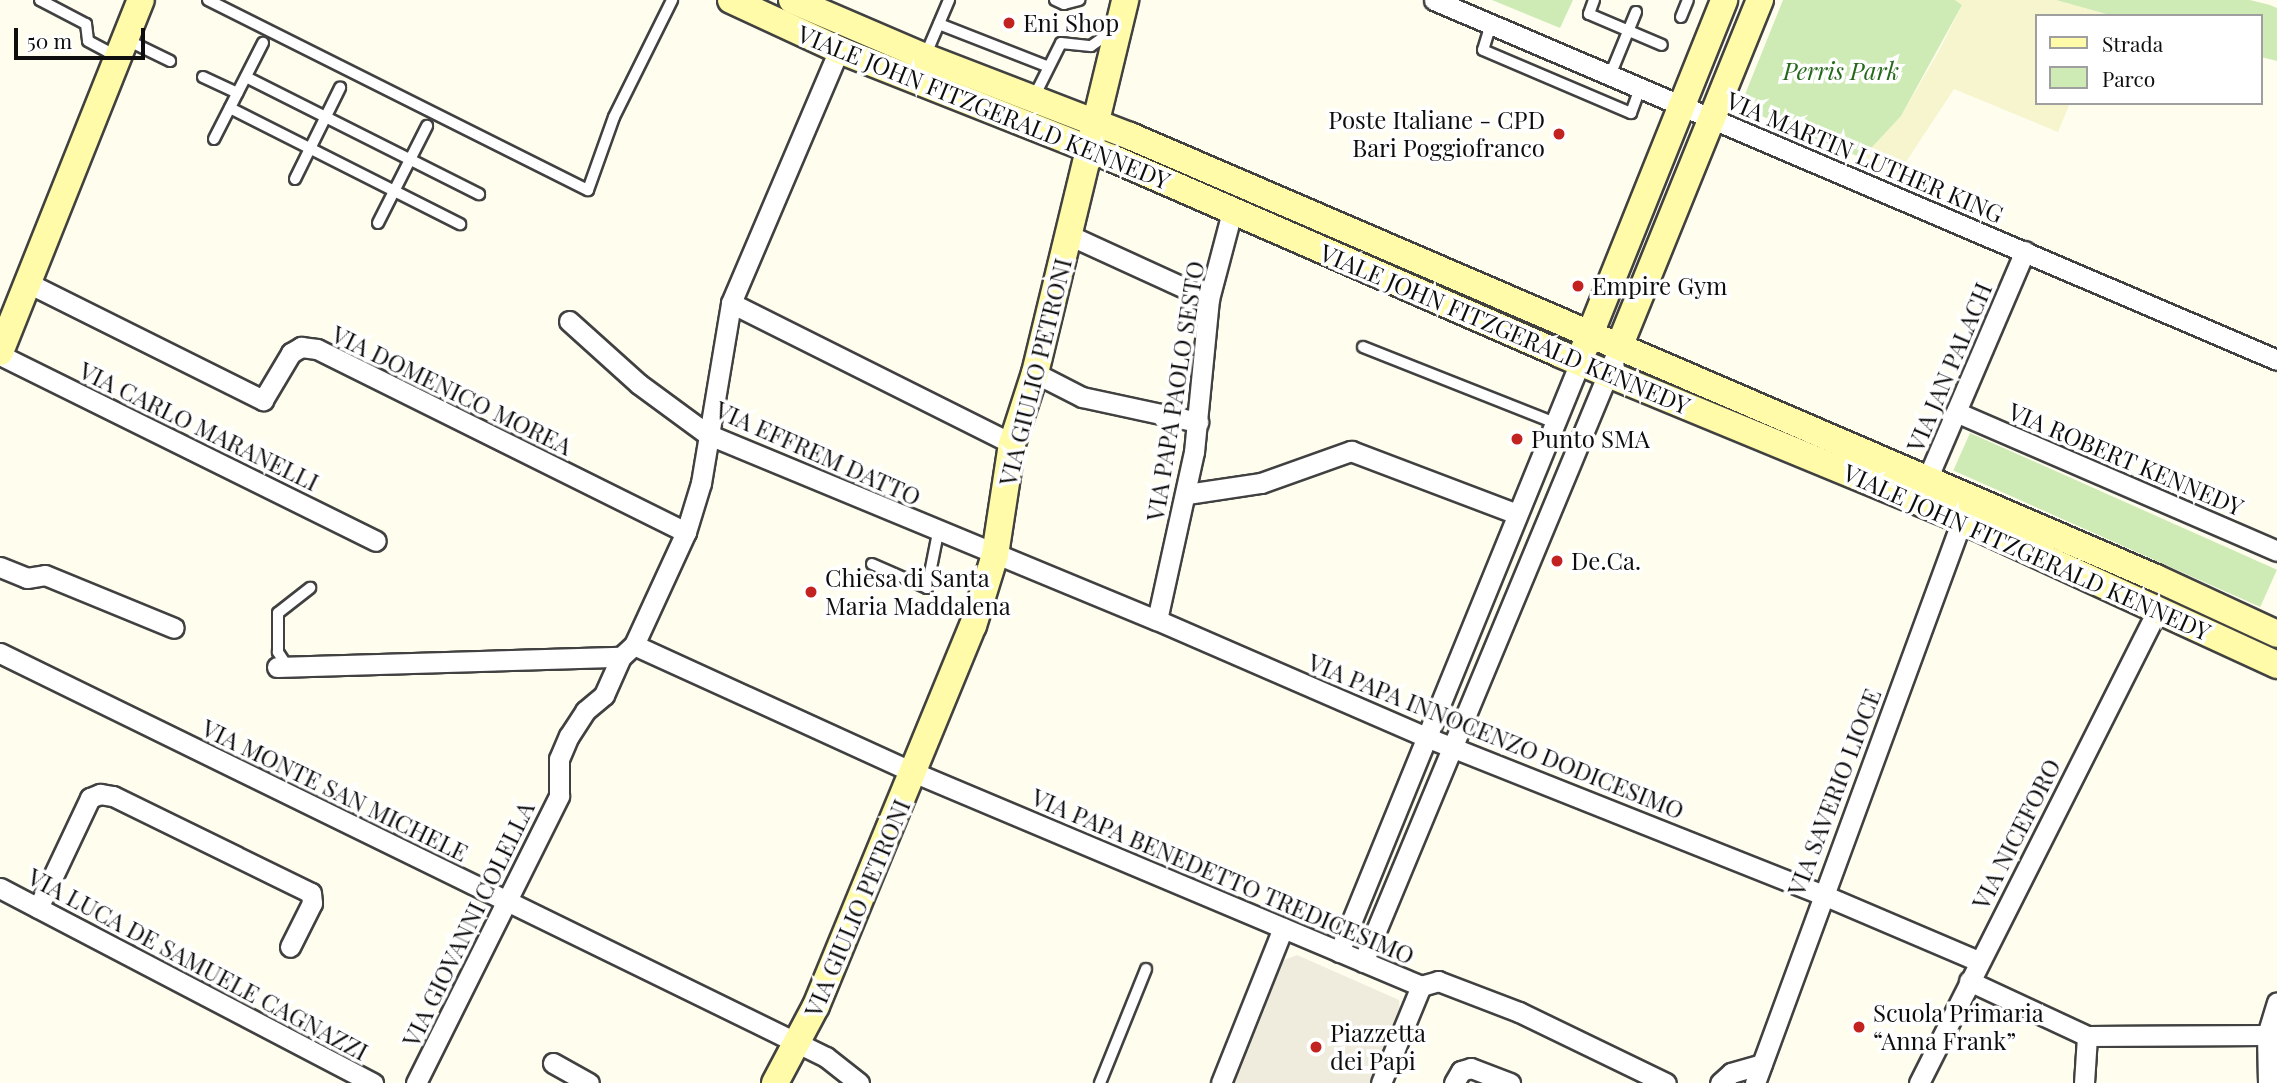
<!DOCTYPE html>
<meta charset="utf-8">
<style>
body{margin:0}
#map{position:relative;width:2277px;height:1083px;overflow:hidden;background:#fffdee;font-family:"Playfair Display",serif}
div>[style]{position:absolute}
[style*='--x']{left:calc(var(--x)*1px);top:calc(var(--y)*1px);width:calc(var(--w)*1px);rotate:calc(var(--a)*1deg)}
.farmland>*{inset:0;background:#f6f5cd}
.green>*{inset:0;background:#ceebb6;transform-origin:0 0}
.plaza>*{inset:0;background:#efecdd}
.roads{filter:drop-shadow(2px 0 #414141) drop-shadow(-2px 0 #414141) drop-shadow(0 2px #414141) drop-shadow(0 -2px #414141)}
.lane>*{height:10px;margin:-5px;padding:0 5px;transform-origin:5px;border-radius:5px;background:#fff}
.street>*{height:19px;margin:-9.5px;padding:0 9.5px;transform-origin:9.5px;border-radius:9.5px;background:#fff}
.secondary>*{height:26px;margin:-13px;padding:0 13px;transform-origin:13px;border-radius:13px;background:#fffba9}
.dots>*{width:19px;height:19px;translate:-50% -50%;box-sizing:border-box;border:4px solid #fff;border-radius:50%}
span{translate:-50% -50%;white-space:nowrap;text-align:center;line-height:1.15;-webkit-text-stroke:7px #fff;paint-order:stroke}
.poi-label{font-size:24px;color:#0e0e0e}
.left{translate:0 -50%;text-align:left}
.right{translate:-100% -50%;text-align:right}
.park-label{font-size:24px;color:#26681b;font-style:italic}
.street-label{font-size:24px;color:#0e0e0e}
.legend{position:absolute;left:2035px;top:14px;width:228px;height:91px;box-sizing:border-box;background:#fff;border:2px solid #9f9f9f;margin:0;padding:9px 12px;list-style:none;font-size:21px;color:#0e0e0e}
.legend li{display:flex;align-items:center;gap:14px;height:35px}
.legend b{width:35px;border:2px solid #9f9f9f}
.scale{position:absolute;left:14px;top:28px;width:131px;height:32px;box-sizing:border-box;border:4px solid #0e0e0e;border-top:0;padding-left:9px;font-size:21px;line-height:24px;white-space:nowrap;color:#0e0e0e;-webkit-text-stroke:5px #fff;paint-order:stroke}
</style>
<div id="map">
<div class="farmland">
<i style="clip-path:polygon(1955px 0,2056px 0,2108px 15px,2037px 16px,2037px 103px,2070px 103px,2058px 132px,1954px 89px,1898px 174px,1862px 158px,1901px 116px,1939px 51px,1962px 5px)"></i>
</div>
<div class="green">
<i style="clip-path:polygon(1492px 0,1573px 0,1560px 28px)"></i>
<i style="clip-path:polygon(1783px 0,1955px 0,1962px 5px,1901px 116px,1862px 158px,1740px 107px)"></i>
<i style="clip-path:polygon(2056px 0,2250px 0,2270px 5px,2277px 8px,2277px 61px,2261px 57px,2261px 16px,2113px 16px)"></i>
<i style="left:1970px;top:433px;width:336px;height:41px;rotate:24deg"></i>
</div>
<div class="plaza">
<i style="clip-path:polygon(1297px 955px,1399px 1000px,1400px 1011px,1370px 1083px,1232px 1083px,1282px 961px)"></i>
</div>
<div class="roads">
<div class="lane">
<i style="--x:40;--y:0;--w:52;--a:27.6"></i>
<i style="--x:86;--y:24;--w:17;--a:83"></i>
<i style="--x:88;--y:41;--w:34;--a:28"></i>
<i style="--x:208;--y:0;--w:425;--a:26.6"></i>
<i style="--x:588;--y:190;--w:77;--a:-70.4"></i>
<i style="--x:614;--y:117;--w:131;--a:-63.6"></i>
<i style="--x:1055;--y:0;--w:10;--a:24"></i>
<i style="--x:1064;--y:4;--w:16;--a:-15"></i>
<i style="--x:1594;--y:0;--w:15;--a:110"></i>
<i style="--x:1589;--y:14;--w:79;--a:23"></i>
<i style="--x:1681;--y:17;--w:18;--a:-68"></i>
<i style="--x:939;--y:24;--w:115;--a:21.4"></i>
<i style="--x:1491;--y:24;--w:27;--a:107"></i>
<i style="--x:1483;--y:50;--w:161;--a:23.1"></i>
<i style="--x:1631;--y:113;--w:29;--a:-70"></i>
<i style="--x:127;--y:40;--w:48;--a:26"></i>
<i style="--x:926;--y:54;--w:59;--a:-66.9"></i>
<i style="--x:1611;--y:73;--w:66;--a:-67.7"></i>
<i style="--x:203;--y:77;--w:38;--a:25"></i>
<i style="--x:246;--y:77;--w:261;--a:26.7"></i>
<i style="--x:1034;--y:97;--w:60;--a:-63.4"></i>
<i style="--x:1061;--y:43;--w:30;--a:6"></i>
<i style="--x:1091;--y:46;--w:24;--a:-35"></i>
<i style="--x:230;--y:108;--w:258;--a:26.8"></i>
<i style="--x:214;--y:139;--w:108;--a:-63"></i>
<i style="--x:295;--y:179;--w:102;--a:-63.7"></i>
<i style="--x:378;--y:223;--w:109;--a:-63.2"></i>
<i style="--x:1363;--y:347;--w:206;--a:21.6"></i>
<i style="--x:872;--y:564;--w:60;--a:23.6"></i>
<i style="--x:927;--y:588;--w:56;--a:-78.7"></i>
<i style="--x:287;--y:666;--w:17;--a:-123"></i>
<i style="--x:278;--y:652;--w:39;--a:-90"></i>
<i style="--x:278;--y:613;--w:41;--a:-38"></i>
<i style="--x:1100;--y:1083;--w:123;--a:-68"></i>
</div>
<div class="street">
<i style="--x:1434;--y:0;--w:917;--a:23.12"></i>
<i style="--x:1069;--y:235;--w:154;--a:24.6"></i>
<i style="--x:28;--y:283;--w:263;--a:26.5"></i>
<i style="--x:263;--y:400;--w:55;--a:-59.2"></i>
<i style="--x:291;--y:353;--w:12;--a:-31"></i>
<i style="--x:301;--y:347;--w:16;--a:7"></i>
<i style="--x:317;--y:349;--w:412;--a:26.4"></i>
<i style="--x:731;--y:303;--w:314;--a:26.6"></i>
<i style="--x:569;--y:321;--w:94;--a:42"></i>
<i style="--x:639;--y:384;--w:84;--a:36.3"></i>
<i style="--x:707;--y:434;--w:487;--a:22.5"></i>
<i style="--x:1157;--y:620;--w:293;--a:23.5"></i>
<i style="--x:1426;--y:737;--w:425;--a:21.7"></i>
<i style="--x:1821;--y:894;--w:171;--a:23.1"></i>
<i style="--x:0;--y:355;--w:419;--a:26.3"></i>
<i style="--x:1035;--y:373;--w:53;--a:27.1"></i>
<i style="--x:1082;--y:397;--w:119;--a:12.2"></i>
<i style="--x:1956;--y:412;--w:350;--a:23.4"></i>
<i style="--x:1922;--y:491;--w:261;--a:-66.8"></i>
<i style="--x:1187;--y:494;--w:75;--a:-8.5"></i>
<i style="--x:1261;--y:483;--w:96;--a:-19.6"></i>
<i style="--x:1351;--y:451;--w:178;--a:20.8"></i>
<i style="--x:0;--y:567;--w:29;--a:22"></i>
<i style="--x:27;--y:578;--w:18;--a:-9"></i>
<i style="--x:45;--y:575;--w:139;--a:22.3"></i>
<i style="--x:1157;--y:620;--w:172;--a:-77.6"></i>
<i style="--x:1194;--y:452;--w:154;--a:-84.4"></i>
<i style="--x:1209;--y:299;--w:90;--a:-75.2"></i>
<i style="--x:634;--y:645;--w:307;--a:24.5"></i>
<i style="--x:913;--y:772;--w:551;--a:22.84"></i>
<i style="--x:1421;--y:986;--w:18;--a:-16"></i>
<i style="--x:1438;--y:981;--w:87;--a:20.9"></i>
<i style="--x:1519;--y:1012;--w:163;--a:25.8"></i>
<i style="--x:0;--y:653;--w:920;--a:26.06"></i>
<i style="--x:826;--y:1057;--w:42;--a:38.2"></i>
<i style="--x:277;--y:667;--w:344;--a:-1.7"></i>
<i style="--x:0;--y:888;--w:421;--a:27.6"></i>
<i style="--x:38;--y:908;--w:122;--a:-64.7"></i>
<i style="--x:90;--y:798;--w:11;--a:-22"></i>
<i style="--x:100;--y:794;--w:13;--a:9"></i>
<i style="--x:113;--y:796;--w:220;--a:26.1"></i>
<i style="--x:311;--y:893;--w:10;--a:84"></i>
<i style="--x:312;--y:903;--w:49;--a:116.6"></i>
<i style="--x:1339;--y:952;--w:637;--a:-67.78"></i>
<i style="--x:1363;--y:962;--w:666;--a:-67.4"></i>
<i style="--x:1969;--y:981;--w:130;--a:25"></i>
<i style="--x:2087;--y:1036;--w:180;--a:-0.3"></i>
<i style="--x:553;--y:1063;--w:41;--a:29.1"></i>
<i style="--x:416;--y:1083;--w:321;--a:-63.5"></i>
<i style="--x:559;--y:796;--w:37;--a:-90"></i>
<i style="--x:559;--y:759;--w:25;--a:-67"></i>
<i style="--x:569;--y:736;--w:30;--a:-57"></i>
<i style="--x:585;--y:711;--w:25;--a:-40"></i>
<i style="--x:604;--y:695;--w:42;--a:-65.9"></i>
<i style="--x:621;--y:657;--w:18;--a:-43"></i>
<i style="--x:634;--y:645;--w:124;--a:-65.3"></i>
<i style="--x:686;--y:532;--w:51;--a:-73"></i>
<i style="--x:701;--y:483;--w:182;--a:-80.5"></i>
<i style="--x:731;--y:303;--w:275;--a:-66.9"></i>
<i style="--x:1221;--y:1083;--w:167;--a:-68.2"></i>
<i style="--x:1381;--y:1083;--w:105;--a:-67.6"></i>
<i style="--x:1454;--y:1083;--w:14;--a:-60"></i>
<i style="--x:1461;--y:1071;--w:10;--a:-17"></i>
<i style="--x:1471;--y:1068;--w:42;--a:21"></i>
<i style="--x:1720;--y:1083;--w:15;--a:-42"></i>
<i style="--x:1731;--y:1073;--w:32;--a:-16"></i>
<i style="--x:1755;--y:1083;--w:600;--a:-69.81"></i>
<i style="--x:1919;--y:1083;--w:533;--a:-63.24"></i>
<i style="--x:2084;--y:1083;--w:47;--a:-86.3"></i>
<i style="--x:2268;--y:1083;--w:48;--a:-91.2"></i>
<i style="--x:2267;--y:1035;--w:34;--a:-73"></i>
</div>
<div class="secondary">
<i style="--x:731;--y:0;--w:119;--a:24.8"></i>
<i style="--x:839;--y:50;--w:294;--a:21.6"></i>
<i style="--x:1112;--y:158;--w:491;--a:23.6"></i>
<i style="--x:1562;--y:355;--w:433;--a:22.4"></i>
<i style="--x:1962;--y:520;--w:347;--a:24.7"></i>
<i style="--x:792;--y:0;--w:145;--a:23.2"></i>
<i style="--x:925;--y:57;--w:220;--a:21.1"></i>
<i style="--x:1130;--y:136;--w:1117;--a:23.31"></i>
<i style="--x:2156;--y:578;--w:133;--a:24.8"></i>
<i style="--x:1619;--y:347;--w:375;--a:-67.9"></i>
<i style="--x:1584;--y:349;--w:376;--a:-68.1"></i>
<i style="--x:0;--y:352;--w:379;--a:-68.2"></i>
<i style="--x:775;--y:1083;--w:87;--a:-62"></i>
<i style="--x:816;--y:1006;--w:411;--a:-67.6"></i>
<i style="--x:973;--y:626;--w:74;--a:-72.8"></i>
<i style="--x:995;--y:555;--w:112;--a:-81.3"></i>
<i style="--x:1012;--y:444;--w:75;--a:-72.1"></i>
<i style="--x:1035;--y:373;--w:384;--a:-76.4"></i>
</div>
</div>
<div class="dots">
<i style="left:1009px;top:23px;background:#c32320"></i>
<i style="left:1559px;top:134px;background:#c32320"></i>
<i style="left:1578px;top:286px;background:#c32320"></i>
<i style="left:1517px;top:439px;background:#c32320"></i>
<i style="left:1557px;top:561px;background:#c32320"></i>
<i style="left:811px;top:592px;background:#c32320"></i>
<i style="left:1859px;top:1027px;background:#c32320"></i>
<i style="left:1316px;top:1047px;background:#c32320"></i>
</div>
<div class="poi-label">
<span class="left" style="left:1023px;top:23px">Eni Shop</span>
<span class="right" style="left:1545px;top:134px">Poste Italiane - CPD<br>Bari Poggiofranco</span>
<span class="left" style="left:1592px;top:286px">Empire Gym</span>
<span class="left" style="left:1531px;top:439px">Punto SMA</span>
<span class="left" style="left:1571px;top:561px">De.Ca.</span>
<span class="left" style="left:825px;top:592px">Chiesa di Santa<br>Maria Maddalena</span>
<span class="left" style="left:1873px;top:1027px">Scuola Primaria<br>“Anna Frank”</span>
<span class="left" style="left:1330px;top:1047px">Piazzetta<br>dei Papi</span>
</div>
<div class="park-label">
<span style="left:1841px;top:71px">Perris Park</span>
</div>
<div class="street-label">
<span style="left:984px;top:107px;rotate:22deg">VIALE JOHN FITZGERALD KENNEDY</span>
<span style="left:1865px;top:157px;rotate:23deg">VIA MARTIN LUTHER KING</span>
<span style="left:1505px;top:329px;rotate:23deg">VIALE JOHN FITZGERALD KENNEDY</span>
<span style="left:1949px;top:367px;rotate:-67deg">VIA JAN PALACH</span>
<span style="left:1035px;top:372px;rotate:-76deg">VIA GIULIO PETRONI</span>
<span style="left:452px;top:390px;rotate:26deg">VIA DOMENICO MOREA</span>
<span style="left:1175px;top:391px;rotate:-81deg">VIA PAPA PAOLO SESTO</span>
<span style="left:199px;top:426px;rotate:26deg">VIA CARLO MARANELLI</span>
<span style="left:818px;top:453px;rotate:24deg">VIA EFFREM DATTO</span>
<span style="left:2126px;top:459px;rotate:23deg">VIA ROBERT KENNEDY</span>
<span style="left:2027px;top:552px;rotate:24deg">VIALE JOHN FITZGERALD KENNEDY</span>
<span style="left:1496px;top:736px;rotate:22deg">VIA PAPA INNOCENZO DODICESIMO</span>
<span style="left:335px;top:790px;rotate:26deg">VIA MONTE SAN MICHELE</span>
<span style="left:1834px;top:792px;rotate:-69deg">VIA SAVERIO LIOCE</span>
<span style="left:2016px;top:834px;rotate:-63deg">VIA NICEFORO</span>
<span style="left:1223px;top:876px;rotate:23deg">VIA PAPA BENEDETTO TREDICESIMO</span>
<span style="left:857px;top:908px;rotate:-67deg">VIA GIULIO PETRONI</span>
<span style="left:468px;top:924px;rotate:-64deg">VIA GIOVANNI COLELLA</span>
<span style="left:198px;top:964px;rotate:28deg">VIA LUCA DE SAMUELE CAGNAZZI</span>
</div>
<ul class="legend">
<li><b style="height:9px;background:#fffba9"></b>Strada</li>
<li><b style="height:19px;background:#ceebb6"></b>Parco</li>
</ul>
<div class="scale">50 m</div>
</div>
